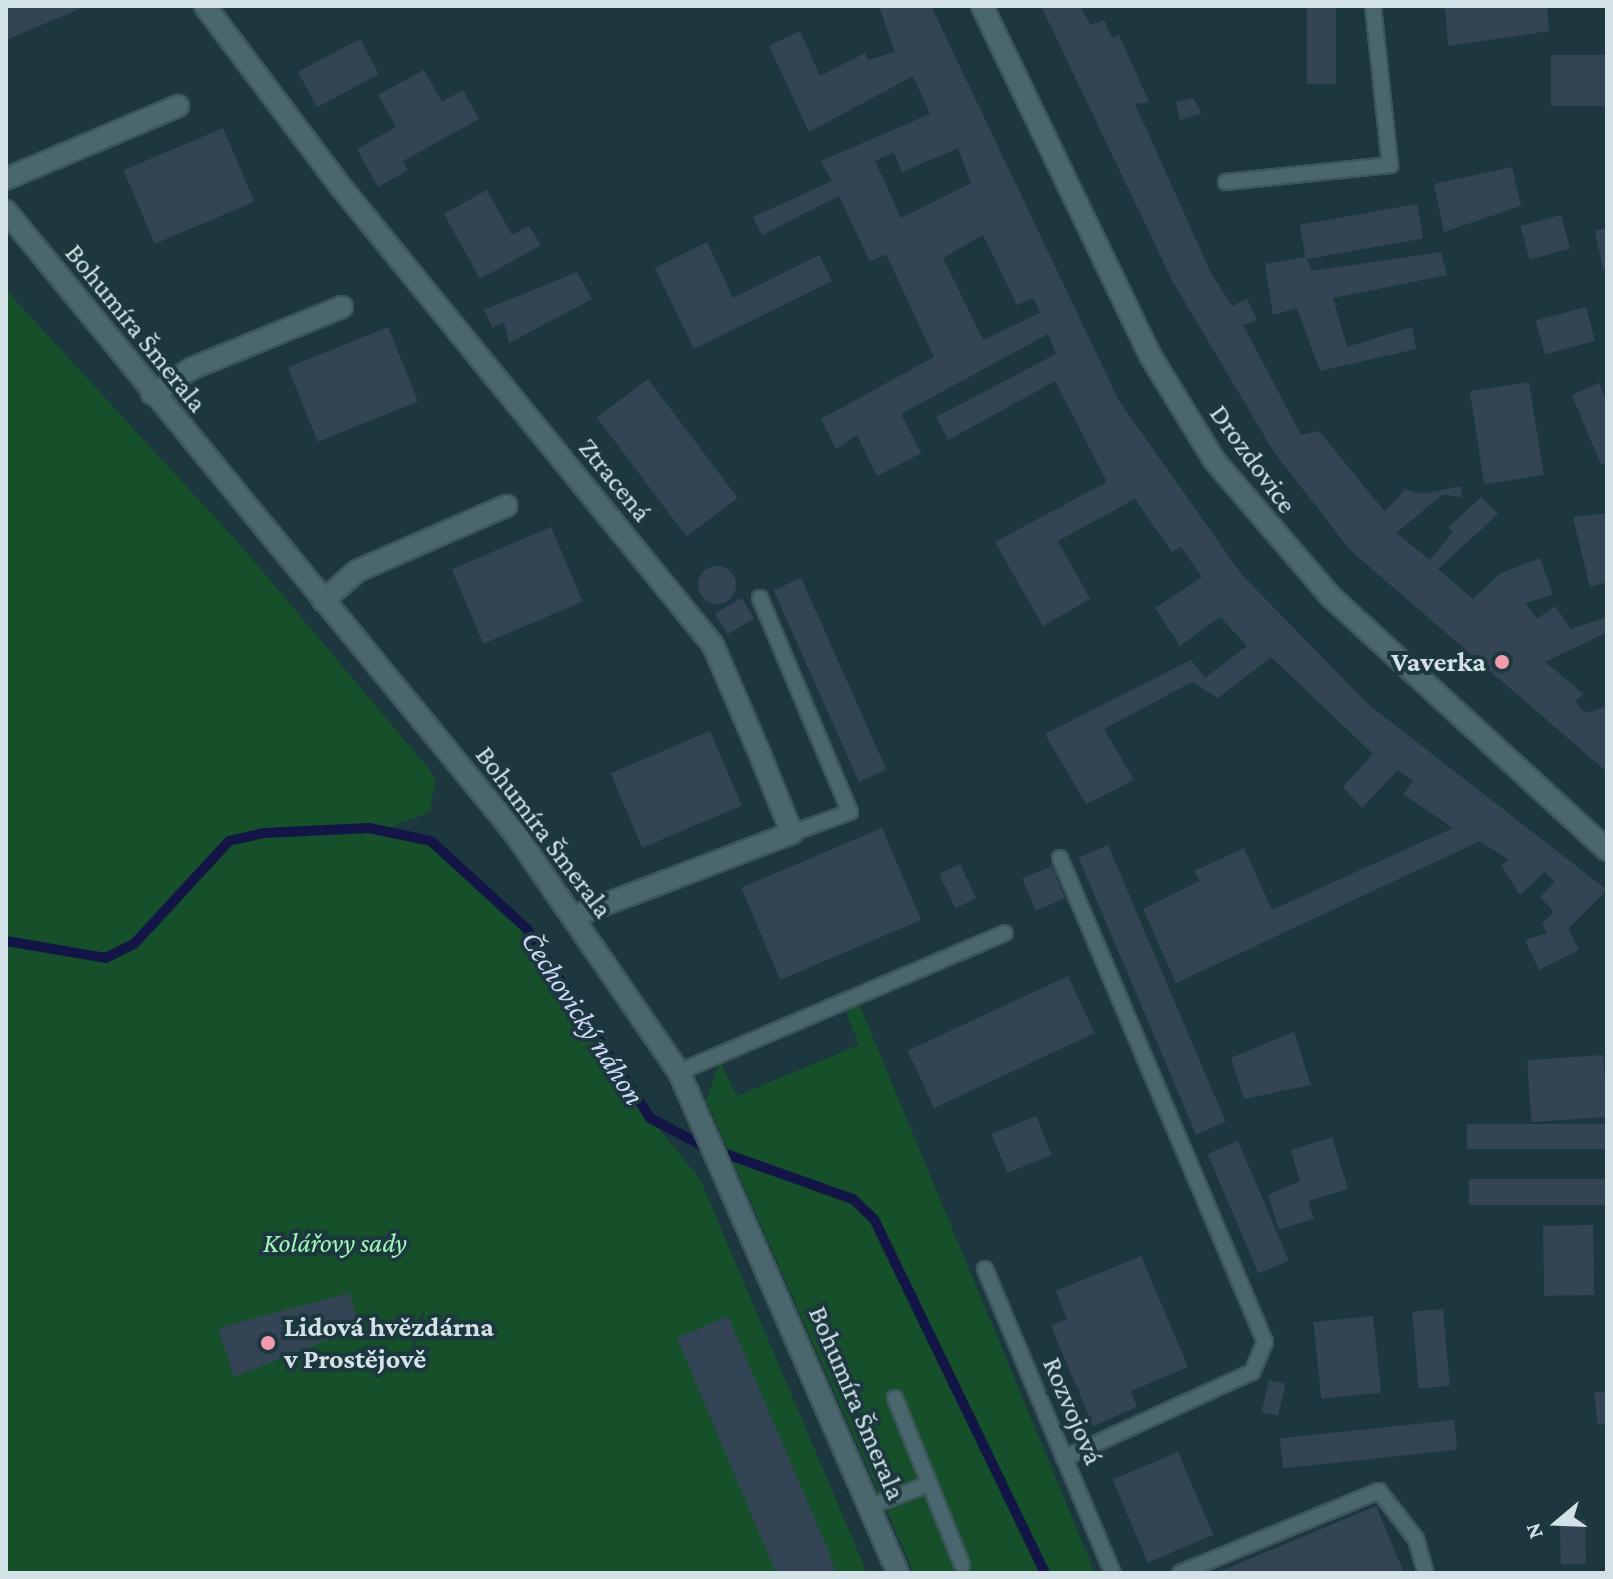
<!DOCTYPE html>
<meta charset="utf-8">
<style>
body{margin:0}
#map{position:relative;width:1613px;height:1579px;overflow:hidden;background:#1c383e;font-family:"Crimson Pro",serif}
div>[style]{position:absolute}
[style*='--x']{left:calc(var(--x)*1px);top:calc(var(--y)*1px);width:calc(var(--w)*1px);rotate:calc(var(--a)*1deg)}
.green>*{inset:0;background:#15502b}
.stream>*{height:10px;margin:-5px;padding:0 5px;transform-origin:5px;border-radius:5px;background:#121545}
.building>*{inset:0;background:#334555;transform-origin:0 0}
.round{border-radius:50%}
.roads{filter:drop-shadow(2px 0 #3d565b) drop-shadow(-2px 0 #3d565b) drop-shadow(0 2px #3d565b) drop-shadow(0 -2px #3d565b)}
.service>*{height:14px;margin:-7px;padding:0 7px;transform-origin:7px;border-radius:7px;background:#4a676e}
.minor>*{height:20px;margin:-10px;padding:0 10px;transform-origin:10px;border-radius:10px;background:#4a676e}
.dots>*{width:22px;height:22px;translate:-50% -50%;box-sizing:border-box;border:4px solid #1c383e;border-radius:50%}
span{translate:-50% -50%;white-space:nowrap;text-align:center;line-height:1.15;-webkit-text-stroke:8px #1c383e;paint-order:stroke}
.street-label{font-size:28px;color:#d2e2e6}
.poi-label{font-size:28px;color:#d2e2e6;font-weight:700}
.right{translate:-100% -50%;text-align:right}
.left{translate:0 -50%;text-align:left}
.park-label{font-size:28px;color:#a2f7ba;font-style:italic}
.water-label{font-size:30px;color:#cfd8f9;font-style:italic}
.frame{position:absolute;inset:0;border:8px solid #d2e2e6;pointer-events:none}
.north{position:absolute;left:1517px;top:1483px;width:80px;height:80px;-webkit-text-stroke:6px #1c383e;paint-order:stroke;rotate:251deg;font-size:22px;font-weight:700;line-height:32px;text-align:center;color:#d2e2e6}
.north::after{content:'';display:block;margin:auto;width:28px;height:36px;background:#d2e2e6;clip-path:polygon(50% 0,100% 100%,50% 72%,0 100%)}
</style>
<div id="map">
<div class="green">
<i style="clip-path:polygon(6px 290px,242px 547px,428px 768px,435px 780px,430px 812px,386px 829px,431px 841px,511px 910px,623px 1085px,700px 1179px,867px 1573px,6px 1573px)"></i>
<i style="clip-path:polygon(859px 1004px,1095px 1573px,914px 1573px,706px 1100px,720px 1062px,737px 1096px,859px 1045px,845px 1009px)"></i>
</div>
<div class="stream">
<i style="--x:6;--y:941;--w:101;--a:9.6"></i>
<i style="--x:106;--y:958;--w:31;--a:-27"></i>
<i style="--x:134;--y:944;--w:140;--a:-47.3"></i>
<i style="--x:229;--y:841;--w:36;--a:-13"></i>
<i style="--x:264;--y:833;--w:105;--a:-2.7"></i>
<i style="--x:369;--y:828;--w:63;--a:11.8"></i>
<i style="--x:431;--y:841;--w:130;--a:42.5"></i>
<i style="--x:527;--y:929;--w:225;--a:56.9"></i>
<i style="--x:650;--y:1118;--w:58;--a:27.9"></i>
<i style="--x:701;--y:1145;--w:161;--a:19.6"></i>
<i style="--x:853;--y:1199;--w:29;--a:44"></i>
<i style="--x:874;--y:1219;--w:393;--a:64.2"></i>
</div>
<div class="building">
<i style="clip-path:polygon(6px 6px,87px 6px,8px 39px)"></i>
<i style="clip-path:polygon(evenodd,879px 6px,931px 6px,1119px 401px,1242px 575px,1369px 705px,1607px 890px,1568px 929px,1579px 950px,1539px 970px,1525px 940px,1547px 933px,1542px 923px,1554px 912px,1540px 897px,1555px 882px,1545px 872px,1520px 895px,1501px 865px,1509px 860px,1480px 841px,1176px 983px,1143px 909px,1200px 881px,1194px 871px,1244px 848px,1272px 910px,1453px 828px,1403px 794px,1413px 781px,1398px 770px,1362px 808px,1343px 787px,1373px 754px,1271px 657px,1218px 698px,1192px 682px,1104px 729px,1134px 780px,1086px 804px,1045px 734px,1191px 660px,1205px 678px,1247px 646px,1220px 617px,1180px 646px,1155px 608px,1202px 577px,1181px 547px,1172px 552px,1135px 499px,1058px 541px,1090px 599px,1043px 626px,995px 542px,1107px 482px,1055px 381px,948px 440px,936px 417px,1056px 354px,1048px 334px,901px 414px,921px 453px,877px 476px,857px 435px,836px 449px,821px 419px,934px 357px,886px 254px,870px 262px,839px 196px,762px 235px,753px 217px,832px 181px,821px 161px,930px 114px,913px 76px,809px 132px,769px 46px,800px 31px,820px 76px,865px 53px,868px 60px,895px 52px,879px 6px,958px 148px,971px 183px,901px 218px,875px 161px,894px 152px,902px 172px,958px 148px,879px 6px,983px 235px,1017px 305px,1033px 298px,1040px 313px,983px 340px,943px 258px,983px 235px)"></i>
<i style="clip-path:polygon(1041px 6px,1080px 6px,1090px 25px,1104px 20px,1112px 38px,1119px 35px,1149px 102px,1135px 104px,1211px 273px,1232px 306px,1247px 299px,1257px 320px,1243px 325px,1301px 435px,1319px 431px,1385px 512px,1405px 489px,1422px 494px,1461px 486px,1462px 497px,1442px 495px,1396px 533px,1430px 560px,1453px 532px,1448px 528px,1481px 497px,1498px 514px,1438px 569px,1473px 599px,1501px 573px,1540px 558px,1553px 595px,1525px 603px,1537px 619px,1555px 606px,1571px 629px,1607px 617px,1607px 632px,1545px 662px,1584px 694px,1575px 701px,1585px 713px,1607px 706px,1607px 772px,1350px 550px,1274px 452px,1173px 282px)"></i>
<i style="left:1307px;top:6px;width:29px;height:78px"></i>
<i style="clip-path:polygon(1433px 6px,1547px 6px,1549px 31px,1448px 46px,1445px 9px)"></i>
<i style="left:360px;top:39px;width:40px;height:70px;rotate:62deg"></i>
<i style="left:1607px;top:55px;width:51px;height:56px;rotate:90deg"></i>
<i style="clip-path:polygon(424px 70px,442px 102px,463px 90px,479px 119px,403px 161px,408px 170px,378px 187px,357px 149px,396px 127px,378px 95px)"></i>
<i style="clip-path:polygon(1193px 98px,1202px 113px,1180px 120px,1176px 102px)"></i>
<i style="left:223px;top:128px;width:80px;height:108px;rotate:67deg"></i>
<i style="clip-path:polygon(1512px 167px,1521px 206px,1444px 232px,1434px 184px)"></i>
<i style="clip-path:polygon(487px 190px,512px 235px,529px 226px,541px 245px,480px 279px,444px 214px)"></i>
<i style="left:1417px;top:204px;width:35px;height:119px;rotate:80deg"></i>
<i style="left:1561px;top:215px;width:35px;height:42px;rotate:75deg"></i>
<i style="clip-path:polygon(1607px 228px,1607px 269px,1603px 270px,1595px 231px)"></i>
<i style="clip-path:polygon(707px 242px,733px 298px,819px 255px,832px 281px,694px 349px,655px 268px)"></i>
<i style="clip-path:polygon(1441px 252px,1447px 275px,1333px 298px,1347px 347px,1412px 327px,1416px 349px,1320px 371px,1297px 308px,1273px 315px,1265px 264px,1306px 257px,1312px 271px)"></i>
<i style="clip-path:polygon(577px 272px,592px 299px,509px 343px,504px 322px,493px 328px,484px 310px)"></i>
<i style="left:1586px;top:307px;width:35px;height:52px;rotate:75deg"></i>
<i style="left:388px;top:327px;width:80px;height:108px;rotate:68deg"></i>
<i style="left:648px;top:379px;width:149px;height:64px;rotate:53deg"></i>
<i style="left:1529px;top:382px;width:94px;height:60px;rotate:81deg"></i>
<i style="clip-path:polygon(1599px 383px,1607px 402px,1607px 462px,1601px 465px,1572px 395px)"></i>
<i style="clip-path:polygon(1607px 513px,1607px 582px,1590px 587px,1573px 517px)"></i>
<i style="left:551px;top:527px;width:81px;height:108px;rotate:67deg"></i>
<i class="round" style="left:698px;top:566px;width:38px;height:38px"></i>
<i style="left:801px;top:578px;width:210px;height:30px;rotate:66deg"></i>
<i style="left:742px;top:598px;width:24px;height:31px;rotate:60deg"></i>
<i style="left:710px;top:731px;width:81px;height:108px;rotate:67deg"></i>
<i style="left:882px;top:828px;width:100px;height:153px;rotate:67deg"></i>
<i style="left:1108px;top:845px;width:301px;height:32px;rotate:67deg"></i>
<i style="left:960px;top:864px;width:38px;height:23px;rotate:65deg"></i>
<i style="left:1052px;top:866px;width:35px;height:32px;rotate:68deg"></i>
<i style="left:1068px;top:976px;width:63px;height:177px;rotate:65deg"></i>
<i style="clip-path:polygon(1294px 1032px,1311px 1085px,1244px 1099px,1231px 1058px)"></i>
<i style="left:1603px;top:1055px;width:62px;height:76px;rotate:86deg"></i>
<i style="left:1036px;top:1116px;width:42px;height:48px;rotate:68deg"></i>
<i style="left:1607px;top:1124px;width:25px;height:140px;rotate:90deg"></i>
<i style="clip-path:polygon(1332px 1137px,1348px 1189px,1308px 1201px,1314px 1219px,1279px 1229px,1268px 1195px,1300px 1181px,1291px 1150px)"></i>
<i style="left:1238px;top:1141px;width:130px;height:33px;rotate:67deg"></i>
<i style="left:1607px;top:1179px;width:26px;height:138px;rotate:90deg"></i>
<i style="left:1593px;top:1225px;width:70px;height:50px;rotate:89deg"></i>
<i style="clip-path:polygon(1141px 1256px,1188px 1367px,1131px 1391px,1137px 1407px,1093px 1426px,1051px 1326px,1067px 1319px,1056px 1291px)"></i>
<i style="clip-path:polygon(349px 1293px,360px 1327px,234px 1377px,218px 1328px)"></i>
<i style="left:1443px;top:1309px;width:77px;height:31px;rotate:85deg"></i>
<i style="clip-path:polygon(728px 1316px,826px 1545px,836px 1573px,776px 1573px,677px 1338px)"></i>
<i style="left:1373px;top:1316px;width:77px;height:60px;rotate:84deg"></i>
<i style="left:1269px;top:1380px;width:17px;height:33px;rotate:13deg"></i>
<i style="clip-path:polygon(1607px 1391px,1607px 1424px,1598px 1425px,1594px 1393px)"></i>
<i style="left:1454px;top:1420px;width:30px;height:175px;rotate:84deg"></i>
<i style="left:1178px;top:1452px;width:90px;height:71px;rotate:67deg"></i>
<i style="clip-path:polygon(1376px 1506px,1404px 1573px,1216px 1573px)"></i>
<i style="left:1585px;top:1520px;width:44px;height:25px;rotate:89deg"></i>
</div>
<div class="roads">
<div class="service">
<i style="--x:1226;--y:182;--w:165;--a:-5.9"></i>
<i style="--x:1390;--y:165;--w:160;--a:-96.1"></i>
<i style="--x:760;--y:598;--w:232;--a:67.2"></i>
<i style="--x:850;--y:812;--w:62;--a:160.1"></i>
<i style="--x:1060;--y:858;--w:526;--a:67.04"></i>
<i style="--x:1265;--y:1342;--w:33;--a:113"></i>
<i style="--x:1252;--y:1372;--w:207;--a:155.4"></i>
<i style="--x:679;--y:1072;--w:354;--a:-23.1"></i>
<i style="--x:985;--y:1269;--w:330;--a:67.2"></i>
<i style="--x:895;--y:1398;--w:180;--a:68.1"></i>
<i style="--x:871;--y:1506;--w:62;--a:-20.8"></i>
<i style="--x:1180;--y:1573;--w:215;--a:-22.4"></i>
<i style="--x:1379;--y:1491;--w:61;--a:52.4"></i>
<i style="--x:1416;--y:1539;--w:35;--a:74"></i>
</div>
<div class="minor">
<i style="--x:205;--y:6;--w:226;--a:53.1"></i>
<i style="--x:341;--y:187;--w:590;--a:50.92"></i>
<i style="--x:713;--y:645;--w:111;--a:66.7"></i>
<i style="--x:757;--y:747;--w:93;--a:67.9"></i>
<i style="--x:792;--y:833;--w:232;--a:159.1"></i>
<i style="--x:982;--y:6;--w:387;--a:64.3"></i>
<i style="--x:1150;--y:355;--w:123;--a:58.6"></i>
<i style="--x:1214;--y:460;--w:179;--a:49.5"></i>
<i style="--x:1330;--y:596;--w:376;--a:42.5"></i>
<i style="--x:6;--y:179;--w:187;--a:-23"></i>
<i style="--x:6;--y:211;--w:802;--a:50.72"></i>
<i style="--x:514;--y:832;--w:291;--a:55.5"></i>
<i style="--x:679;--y:1072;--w:547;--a:66.39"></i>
<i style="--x:152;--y:394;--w:49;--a:-32.4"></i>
<i style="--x:193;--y:368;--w:161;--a:-22.3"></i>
<i style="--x:323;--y:601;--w:45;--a:-41.4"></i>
<i style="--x:357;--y:571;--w:163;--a:-23.6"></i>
</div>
</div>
<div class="dots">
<i style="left:1502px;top:662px;background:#f29aae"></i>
<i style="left:268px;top:1343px;background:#f29aae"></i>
</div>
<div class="street-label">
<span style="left:136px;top:328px;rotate:51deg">Bohumíra Šmerala</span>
<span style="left:1253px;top:459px;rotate:54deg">Drozdovice</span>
<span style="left:615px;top:480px;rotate:51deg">Ztracená</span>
<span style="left:544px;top:832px;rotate:53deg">Bohumíra Šmerala</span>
<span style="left:857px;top:1403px;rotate:67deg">Bohumíra Šmerala</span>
<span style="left:1073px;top:1411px;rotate:67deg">Rozvojová</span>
</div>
<div class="poi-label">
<span class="right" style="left:1486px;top:662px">Vaverka</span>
<span class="left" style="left:284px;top:1343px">Lidová hvězdárna<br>v Prostějově</span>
</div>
<div class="park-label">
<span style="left:335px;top:1243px">Kolářovy sady</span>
</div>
<div class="water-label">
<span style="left:583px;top:1018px;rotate:57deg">Čechovický náhon</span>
</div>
<div class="frame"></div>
<div class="north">N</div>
</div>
